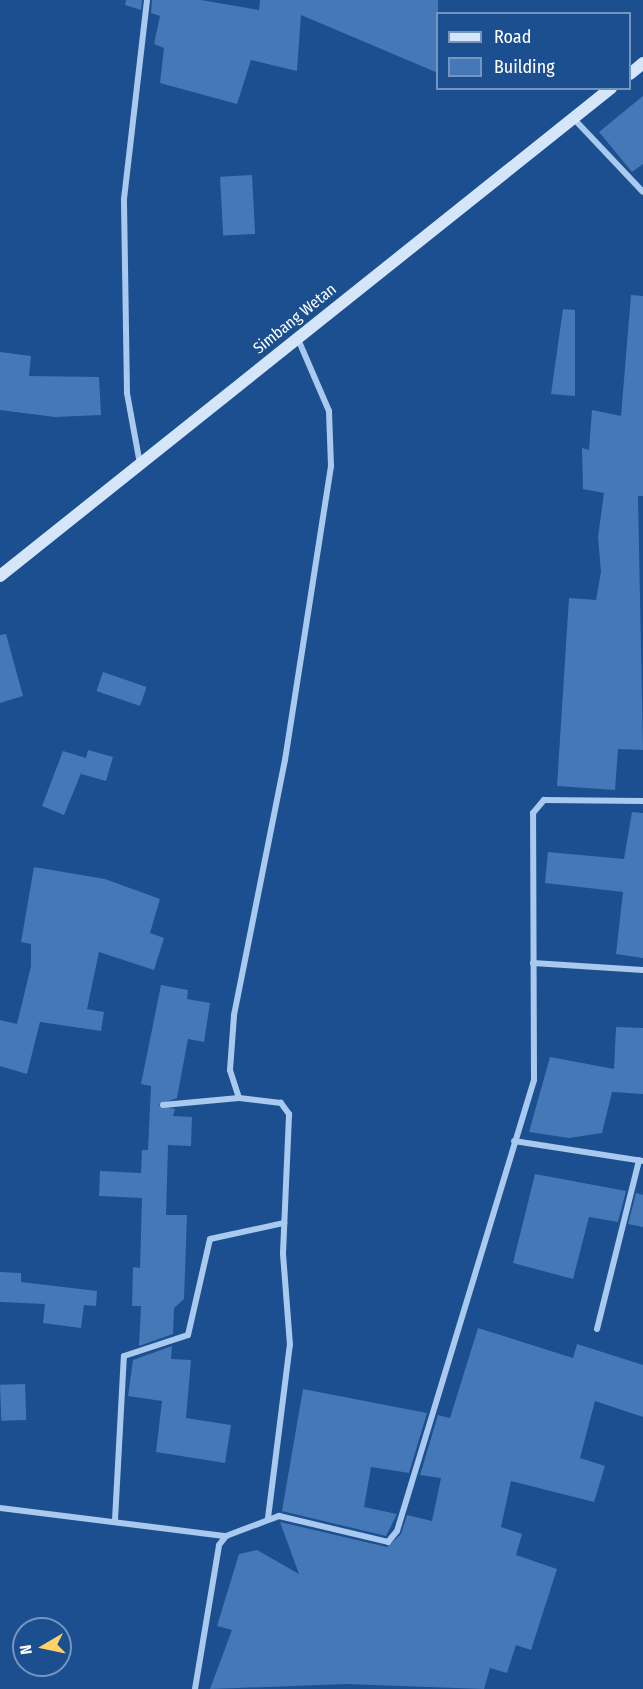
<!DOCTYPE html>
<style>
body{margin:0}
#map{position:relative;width:643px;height:1689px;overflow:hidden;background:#1b4f8f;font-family:"Fira Sans Condensed",sans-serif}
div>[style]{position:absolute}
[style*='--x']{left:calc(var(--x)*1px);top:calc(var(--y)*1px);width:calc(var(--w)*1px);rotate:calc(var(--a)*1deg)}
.building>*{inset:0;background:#4478b7;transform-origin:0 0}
.street>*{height:6px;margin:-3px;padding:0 3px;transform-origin:3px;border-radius:3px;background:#a9c9ee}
.secondary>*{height:12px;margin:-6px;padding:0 6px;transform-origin:6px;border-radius:6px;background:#d6e6fa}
span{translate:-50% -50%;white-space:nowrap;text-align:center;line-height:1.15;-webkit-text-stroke:5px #1b4f8f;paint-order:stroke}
.street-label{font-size:16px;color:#fff}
.legend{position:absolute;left:436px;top:12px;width:195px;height:78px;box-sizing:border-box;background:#1b4f8f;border:2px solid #7695bc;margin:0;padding:8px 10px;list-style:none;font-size:18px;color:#fff}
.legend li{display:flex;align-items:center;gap:12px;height:30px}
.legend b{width:30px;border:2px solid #7695bc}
.north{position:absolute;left:12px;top:1617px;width:60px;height:60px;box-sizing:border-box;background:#1b4f8f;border:2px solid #7695bc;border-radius:50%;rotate:261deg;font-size:16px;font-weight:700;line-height:24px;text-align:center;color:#fff}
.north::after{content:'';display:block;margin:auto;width:21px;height:27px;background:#ffd166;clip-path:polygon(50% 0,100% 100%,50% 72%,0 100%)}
</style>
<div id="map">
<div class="building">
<i style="clip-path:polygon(126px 0,142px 0,141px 10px,125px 5px)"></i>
<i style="clip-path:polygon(152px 0,201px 0,259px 10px,260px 0,438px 0,438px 73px,301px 15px,297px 71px,251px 60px,237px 104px,160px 83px,164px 48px,154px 44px,160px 16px,151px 13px)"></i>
<i style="clip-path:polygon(643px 96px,643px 164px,632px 172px,599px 132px)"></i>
<i style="left:252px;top:175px;width:59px;height:32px;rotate:87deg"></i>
<i style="clip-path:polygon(631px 295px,643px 296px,643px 496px,638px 496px,643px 750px,618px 749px,615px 790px,557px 786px,569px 598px,596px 600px,601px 572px,598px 537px,604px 493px,583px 489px,582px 448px,589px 450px,592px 410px,621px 416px)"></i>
<i style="clip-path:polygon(563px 309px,575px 310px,575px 396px,551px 394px)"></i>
<i style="clip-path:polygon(0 352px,31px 356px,29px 376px,99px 377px,101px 415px,55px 417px,0 410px)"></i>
<i style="clip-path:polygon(6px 634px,23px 696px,0 703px,0 635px)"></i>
<i style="left:103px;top:672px;width:46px;height:20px;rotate:19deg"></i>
<i style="clip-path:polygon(88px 750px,113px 757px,106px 781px,81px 774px,84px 766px,64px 815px,42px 806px,63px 751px,86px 758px)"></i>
<i style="clip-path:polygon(632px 812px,643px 813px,643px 958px,616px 954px,623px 892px,545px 883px,548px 852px,624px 859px)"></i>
<i style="clip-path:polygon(34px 867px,105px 879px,160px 899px,150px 933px,164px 938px,154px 970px,99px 952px,87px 1009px,104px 1012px,101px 1031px,40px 1022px,27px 1074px,0 1066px,0 1020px,17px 1024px,31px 966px,31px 944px,21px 942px)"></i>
<i style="clip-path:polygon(161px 985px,188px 990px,187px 999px,210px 1003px,204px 1042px,188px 1039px,177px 1098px,158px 1105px,175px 1109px,173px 1116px,192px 1117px,191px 1146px,168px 1145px,166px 1215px,187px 1215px,184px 1299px,174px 1308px,173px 1334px,139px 1346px,141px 1306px,132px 1306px,133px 1267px,140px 1268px,142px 1198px,99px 1196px,100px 1171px,141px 1173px,142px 1150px,148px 1150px,151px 1086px,141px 1084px)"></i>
<i style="clip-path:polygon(616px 1027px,643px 1028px,643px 1094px,612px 1092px,602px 1133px,569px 1138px,529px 1132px,550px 1057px,614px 1069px)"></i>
<i style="clip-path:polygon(535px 1174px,626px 1191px,618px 1222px,589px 1217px,573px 1279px,513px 1263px)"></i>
<i style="clip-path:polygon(636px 1193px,643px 1195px,643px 1227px,628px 1224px)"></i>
<i style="clip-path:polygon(0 1272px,21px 1273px,21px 1282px,97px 1291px,96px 1306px,84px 1305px,81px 1328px,43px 1323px,45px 1304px,0 1302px)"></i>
<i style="clip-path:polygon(478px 1328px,573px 1358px,577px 1344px,643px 1365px,643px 1417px,595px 1401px,580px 1458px,605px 1466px,594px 1502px,511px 1481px,501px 1527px,522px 1534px,516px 1555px,557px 1569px,531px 1650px,516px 1645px,507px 1673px,490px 1668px,484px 1689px,346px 1684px,210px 1689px,232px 1630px,217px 1626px,239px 1554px,257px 1550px,299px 1574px,280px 1522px,387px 1547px,401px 1534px,407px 1515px,432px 1521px,441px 1478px,420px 1475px,438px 1415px,450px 1418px)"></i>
<i style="clip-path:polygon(172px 1346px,171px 1359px,191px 1360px,186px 1418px,231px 1425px,225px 1463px,156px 1452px,162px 1401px,128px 1396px,133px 1360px)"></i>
<i style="left:25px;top:1384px;width:36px;height:25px;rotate:88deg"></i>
<i style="clip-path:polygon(303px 1389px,427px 1413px,409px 1473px,371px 1467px,364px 1507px,397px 1514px,386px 1536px,282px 1511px)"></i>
</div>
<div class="street">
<i style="--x:574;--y:119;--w:100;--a:46.6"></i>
<i style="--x:140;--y:464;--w:72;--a:-100.4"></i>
<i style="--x:127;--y:393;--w:194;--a:-90.9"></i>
<i style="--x:124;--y:199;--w:200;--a:-83.4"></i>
<i style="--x:533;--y:963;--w:110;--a:3.6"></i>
<i style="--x:163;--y:1105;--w:76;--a:-5.3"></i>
<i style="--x:514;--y:1141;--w:131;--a:8.8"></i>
<i style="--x:597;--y:1329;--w:174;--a:-76"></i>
<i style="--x:0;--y:1508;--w:228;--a:7.1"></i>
<i style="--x:268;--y:1518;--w:174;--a:-82.8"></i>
<i style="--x:290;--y:1345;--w:92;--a:-94.4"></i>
<i style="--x:283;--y:1253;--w:139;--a:-87.5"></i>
<i style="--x:289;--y:1114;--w:14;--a:-126"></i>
<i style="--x:281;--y:1103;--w:42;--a:-173.2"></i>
<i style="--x:239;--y:1098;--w:29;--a:-108"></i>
<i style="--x:230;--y:1070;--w:55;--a:-85.8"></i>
<i style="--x:234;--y:1015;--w:260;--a:-78.7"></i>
<i style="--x:285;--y:760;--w:298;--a:-81.1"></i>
<i style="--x:331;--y:466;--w:55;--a:-92.1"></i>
<i style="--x:329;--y:411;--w:78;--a:-113.3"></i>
<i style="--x:115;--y:1520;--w:164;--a:-86.9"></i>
<i style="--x:124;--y:1356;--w:67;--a:-18.2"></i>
<i style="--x:188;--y:1335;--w:98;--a:-77.1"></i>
<i style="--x:210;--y:1239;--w:76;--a:-12.2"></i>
<i style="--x:195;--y:1689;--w:146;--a:-80.5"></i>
<i style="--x:219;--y:1545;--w:11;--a:-52"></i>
<i style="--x:226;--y:1536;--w:57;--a:-20.7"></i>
<i style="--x:279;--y:1516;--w:112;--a:13.4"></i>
<i style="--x:388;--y:1542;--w:14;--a:-51"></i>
<i style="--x:397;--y:1531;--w:471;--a:-73.1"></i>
<i style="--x:534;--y:1080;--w:267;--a:-90.2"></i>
<i style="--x:533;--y:813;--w:17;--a:-50"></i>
<i style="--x:544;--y:800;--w:99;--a:0.6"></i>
</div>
<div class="secondary">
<i style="--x:630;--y:74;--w:17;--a:-40"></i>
<i style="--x:0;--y:576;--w:782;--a:-38.61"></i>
</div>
<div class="street-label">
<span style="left:295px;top:319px;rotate:-39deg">Simbang Wetan</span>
</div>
<ul class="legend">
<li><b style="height:8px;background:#d6e6fa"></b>Road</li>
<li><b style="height:16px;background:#4478b7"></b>Building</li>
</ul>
<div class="north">N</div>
</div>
